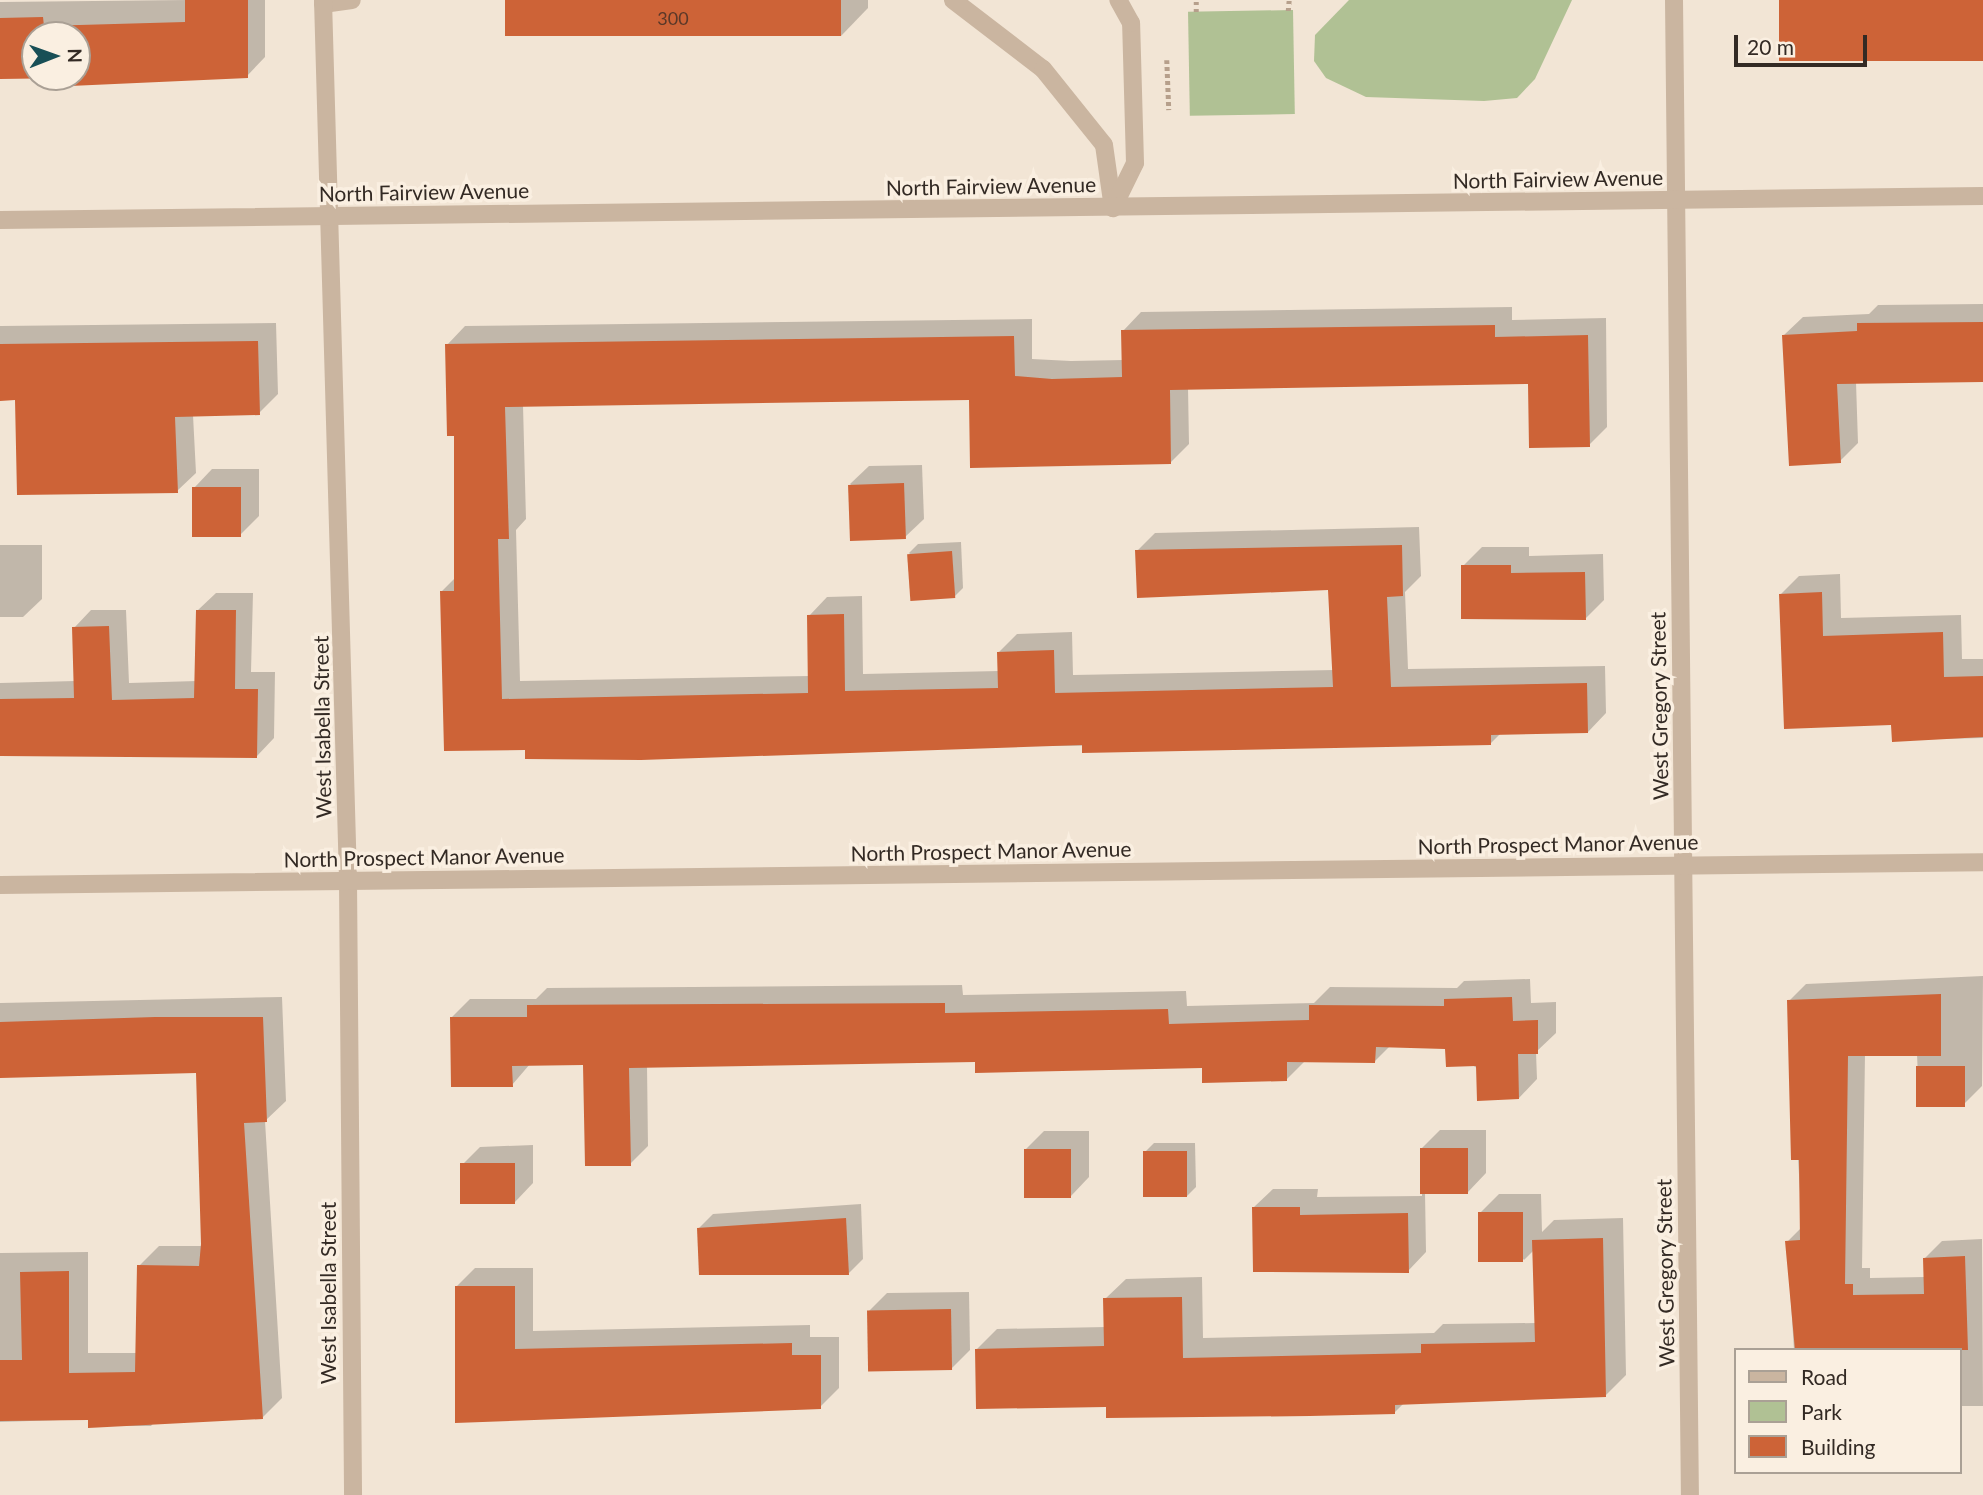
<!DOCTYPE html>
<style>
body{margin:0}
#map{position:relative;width:1983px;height:1495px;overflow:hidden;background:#f2e5d5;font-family:Lato,sans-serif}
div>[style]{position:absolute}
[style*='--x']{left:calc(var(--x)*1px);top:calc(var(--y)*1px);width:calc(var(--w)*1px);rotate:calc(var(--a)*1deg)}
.green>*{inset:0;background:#b0c194;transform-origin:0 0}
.shadow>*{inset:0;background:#0003}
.building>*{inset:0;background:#cd6337;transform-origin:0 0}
.path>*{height:4.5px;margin-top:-2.25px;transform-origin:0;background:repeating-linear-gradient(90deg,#b69f8b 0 3.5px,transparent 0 7px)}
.service>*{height:18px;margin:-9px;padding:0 9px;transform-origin:9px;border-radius:9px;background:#cab5a0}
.minor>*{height:18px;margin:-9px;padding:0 9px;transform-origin:9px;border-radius:9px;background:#cab5a0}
span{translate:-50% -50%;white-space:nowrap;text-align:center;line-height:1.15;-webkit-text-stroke:7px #faefe1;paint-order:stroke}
.number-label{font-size:18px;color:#5a3829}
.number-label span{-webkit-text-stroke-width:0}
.street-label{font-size:21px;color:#332a24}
.legend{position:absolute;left:1734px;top:1348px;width:228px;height:126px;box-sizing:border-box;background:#faefe1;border:2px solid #aaa095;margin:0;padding:9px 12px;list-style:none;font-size:21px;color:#332a24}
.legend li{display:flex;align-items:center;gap:14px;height:35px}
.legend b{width:35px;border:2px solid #aaa095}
.north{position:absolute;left:21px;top:21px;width:70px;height:70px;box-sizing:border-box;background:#faefe1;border:2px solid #aaa095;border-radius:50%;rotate:89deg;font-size:19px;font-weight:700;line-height:28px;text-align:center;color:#332a24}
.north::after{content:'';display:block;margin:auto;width:24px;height:32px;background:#184f56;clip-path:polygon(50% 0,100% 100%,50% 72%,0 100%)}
.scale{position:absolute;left:1734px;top:35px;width:133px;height:32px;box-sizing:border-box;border:4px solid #332a24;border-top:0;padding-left:9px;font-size:21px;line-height:24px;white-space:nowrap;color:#332a24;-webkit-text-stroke:5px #faefe1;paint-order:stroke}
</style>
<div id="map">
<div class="green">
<i style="clip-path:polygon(1349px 0,1572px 0,1535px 79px,1517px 98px,1484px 101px,1366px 97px,1326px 78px,1314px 61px,1315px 35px)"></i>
<i style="left:1293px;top:10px;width:104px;height:105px;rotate:89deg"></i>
</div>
<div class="shadow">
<i style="clip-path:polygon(187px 0,265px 0,265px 57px,247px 76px,71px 84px,77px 35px,35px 35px,35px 77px,0 77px,0 2px)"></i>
<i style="clip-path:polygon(506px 0,868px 0,868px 8px,841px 36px)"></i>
<i style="clip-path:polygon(1983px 304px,1983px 380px,1856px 382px,1858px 443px,1840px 461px,1784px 335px,1803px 317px,1869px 314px,1878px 305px)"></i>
<i style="clip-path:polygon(1512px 307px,1512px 320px,1606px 318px,1607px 427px,1589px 445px,1530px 382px,1188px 387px,1189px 444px,1171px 462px,970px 398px,523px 405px,526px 519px,516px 530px,520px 681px,810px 676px,809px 616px,827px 597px,862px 596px,863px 674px,999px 671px,999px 652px,1017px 634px,1072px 632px,1073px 675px,1334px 670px,1330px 588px,1137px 551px,1155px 533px,1419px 527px,1421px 576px,1405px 592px,1408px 669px,1605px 666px,1606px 713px,1588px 732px,1501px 733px,1490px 744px,527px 748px,441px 592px,456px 577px,456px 434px,447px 345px,465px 326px,1032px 319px,1032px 359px,1071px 361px,1123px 360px,1123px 331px,1141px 312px)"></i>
<i style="clip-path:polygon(276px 323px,278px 394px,259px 413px,193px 415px,196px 473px,177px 491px,17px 399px,0 399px,0 326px)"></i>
<i style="clip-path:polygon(922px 465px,924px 519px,905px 537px,850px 484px,869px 466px)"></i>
<i style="clip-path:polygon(212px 469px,259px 469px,259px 516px,240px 535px,194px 488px)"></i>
<i style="clip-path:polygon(961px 542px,963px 588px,954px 597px,909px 553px,918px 544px)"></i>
<i style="clip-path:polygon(0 545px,42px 545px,42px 599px,23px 617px,0 617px)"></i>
<i style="clip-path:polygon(1482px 547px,1529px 547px,1529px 556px,1603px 554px,1604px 600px,1586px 618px,1463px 566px)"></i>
<i style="clip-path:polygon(1840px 574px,1841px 618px,1961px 615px,1962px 659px,1983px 659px,1983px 738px,1894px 740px,1893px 724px,1780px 595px,1799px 576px)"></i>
<i style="clip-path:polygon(216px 593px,253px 593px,251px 672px,275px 672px,274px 738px,257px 756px,0 754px,0 683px,75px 681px,74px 628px,91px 610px,126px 610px,129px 683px,197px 681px,198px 610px)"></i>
<i style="clip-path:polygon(1983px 976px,1982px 1086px,1965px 1103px,1919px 1105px,1917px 1054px,1865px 1054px,1862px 1268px,1870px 1268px,1870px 1278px,1925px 1277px,1925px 1258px,1942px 1241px,1982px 1239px,1983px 1406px,1960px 1406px,1960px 1350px,1794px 1350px,1787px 1242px,1802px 1227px,1789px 1001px,1806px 984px)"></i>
<i style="clip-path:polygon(1530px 979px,1531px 1003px,1556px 1002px,1556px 1033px,1536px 1052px,1537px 1079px,1519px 1098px,1447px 1047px,1391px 1045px,1375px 1061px,1306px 1060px,1286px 1080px,1204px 1066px,977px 1060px,647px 1065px,648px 1146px,630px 1164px,585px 1063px,530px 1064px,512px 1085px,452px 1017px,470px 999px,536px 999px,547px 988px,962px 985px,963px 995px,1186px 991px,1187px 1006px,1314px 1003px,1330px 987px,1457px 988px,1464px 981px)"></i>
<i style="clip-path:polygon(282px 997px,286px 1101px,265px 1121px,282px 1398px,262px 1418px,157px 1419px,151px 1426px,90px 1426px,90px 1419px,0 1422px,0 1253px,88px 1252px,88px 1353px,137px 1353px,139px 1266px,159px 1246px,203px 1246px,198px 1071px,0 1076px,0 1003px)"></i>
<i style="clip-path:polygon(1440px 1130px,1486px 1130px,1486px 1173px,1468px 1192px,1425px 1192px,1426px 1252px,1408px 1271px,1254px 1207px,1273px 1189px,1318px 1189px,1317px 1197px,1422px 1196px,1421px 1149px)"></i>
<i style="clip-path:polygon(1044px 1131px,1089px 1131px,1089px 1177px,1071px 1196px,1026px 1149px)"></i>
<i style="clip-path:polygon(1154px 1143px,1195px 1143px,1196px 1187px,1187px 1196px,1145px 1152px)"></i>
<i style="clip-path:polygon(533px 1145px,533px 1183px,515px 1202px,462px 1165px,480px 1147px)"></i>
<i style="clip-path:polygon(1499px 1194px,1541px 1194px,1542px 1232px,1554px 1220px,1623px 1218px,1626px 1375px,1606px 1395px,1404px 1403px,1394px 1413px,1108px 1405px,977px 1349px,997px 1329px,1106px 1327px,1105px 1299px,1126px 1279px,1202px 1277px,1203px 1338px,1434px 1333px,1443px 1324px,1536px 1323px,1534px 1250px,1524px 1260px,1480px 1213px)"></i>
<i style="clip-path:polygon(861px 1204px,863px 1259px,848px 1274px,698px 1229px,713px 1214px)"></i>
<i style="clip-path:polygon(475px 1268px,533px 1268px,533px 1331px,810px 1325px,810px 1337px,839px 1337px,839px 1388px,820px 1407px,457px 1421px,457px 1286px)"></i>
<i style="clip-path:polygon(969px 1292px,970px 1350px,952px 1368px,868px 1312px,887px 1293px)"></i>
</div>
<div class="building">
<i style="clip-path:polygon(evenodd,185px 0,248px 0,248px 78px,70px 86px,70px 78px,0 79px,0 18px,43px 17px,44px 26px,185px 22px,185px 0,35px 35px,77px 35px,77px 77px,35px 77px,35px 35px)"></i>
<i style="left:505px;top:0;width:336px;height:36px"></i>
<i style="left:1779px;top:0;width:204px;height:61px"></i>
<i style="clip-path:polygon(1983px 322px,1983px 382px,1837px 384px,1841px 463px,1789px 466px,1782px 335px,1857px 331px,1857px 323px)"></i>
<i style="clip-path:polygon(1495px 325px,1495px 337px,1588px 335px,1590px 447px,1529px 448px,1528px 384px,1170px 390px,1171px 464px,970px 468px,969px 400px,505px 407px,509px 539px,498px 539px,502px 699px,808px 693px,807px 615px,844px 614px,845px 691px,998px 688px,997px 652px,1054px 650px,1055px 693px,1333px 687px,1328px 590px,1137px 598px,1135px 550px,1402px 545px,1403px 596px,1387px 597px,1391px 687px,1587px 683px,1588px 733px,1491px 735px,1491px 745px,1082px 753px,1082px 745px,641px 760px,525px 759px,525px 750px,444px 751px,440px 591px,454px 591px,454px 436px,447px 436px,445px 344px,1014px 336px,1015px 376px,1052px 379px,1122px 377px,1121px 330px)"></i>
<i style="clip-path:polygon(258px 341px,260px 415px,175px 417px,178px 493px,17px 495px,15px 400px,0 401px,0 344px)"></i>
<i style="left:904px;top:483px;width:56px;height:56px;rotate:88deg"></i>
<i style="left:192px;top:487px;width:49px;height:50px"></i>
<i style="left:952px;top:551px;width:47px;height:45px;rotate:86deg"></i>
<i style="clip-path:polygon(1461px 565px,1511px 565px,1511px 573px,1585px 572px,1586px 620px,1461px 619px)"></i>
<i style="clip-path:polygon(1822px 592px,1823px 636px,1943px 632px,1944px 677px,1983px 676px,1983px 737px,1892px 742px,1891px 725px,1784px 729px,1779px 594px)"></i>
<i style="clip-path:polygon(196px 610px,236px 610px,235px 689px,258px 689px,257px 758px,0 756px,0 699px,74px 698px,72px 627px,109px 626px,112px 700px,194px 698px)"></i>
<i style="clip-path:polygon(1941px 994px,1941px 1056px,1848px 1056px,1845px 1284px,1853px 1284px,1853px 1295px,1924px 1294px,1923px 1258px,1965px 1256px,1968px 1350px,1795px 1350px,1785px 1241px,1800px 1240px,1799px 1160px,1791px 1160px,1787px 1000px)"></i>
<i style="clip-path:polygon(1512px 997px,1513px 1021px,1538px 1020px,1538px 1054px,1518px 1054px,1519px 1099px,1477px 1101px,1476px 1066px,1446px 1067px,1445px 1049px,1376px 1047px,1375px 1063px,1287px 1062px,1287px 1081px,1202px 1083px,1202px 1068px,975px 1073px,975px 1062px,629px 1068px,631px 1166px,585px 1166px,583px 1065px,512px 1066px,513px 1087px,451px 1087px,450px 1017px,527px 1017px,527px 1005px,945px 1003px,945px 1013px,1168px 1009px,1169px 1024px,1309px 1020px,1309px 1005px,1444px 1006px,1444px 999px)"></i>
<i style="clip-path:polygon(155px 1017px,263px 1017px,267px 1122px,244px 1123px,263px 1419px,88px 1428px,88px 1420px,0 1421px,0 1360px,22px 1360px,20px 1272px,69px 1271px,69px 1373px,135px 1372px,137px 1265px,199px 1266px,201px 1244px,196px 1073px,0 1078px,0 1022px)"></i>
<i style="left:1916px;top:1066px;width:49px;height:41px"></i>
<i style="left:1420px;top:1148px;width:48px;height:46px"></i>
<i style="left:1024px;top:1149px;width:47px;height:49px"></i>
<i style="left:1143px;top:1151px;width:44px;height:46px"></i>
<i style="left:515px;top:1163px;width:41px;height:55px;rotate:90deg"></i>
<i style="clip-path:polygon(1252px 1207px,1300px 1207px,1300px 1215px,1408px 1213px,1409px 1273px,1253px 1272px)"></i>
<i style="left:1478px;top:1212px;width:45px;height:50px"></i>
<i style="clip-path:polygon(846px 1218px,849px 1275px,699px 1275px,697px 1228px)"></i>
<i style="clip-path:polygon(1603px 1238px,1606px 1397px,1395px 1405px,1395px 1414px,1310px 1416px,1106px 1418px,1106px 1407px,976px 1409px,975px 1349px,1104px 1346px,1103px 1298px,1182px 1297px,1183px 1358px,1421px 1353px,1421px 1344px,1535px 1342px,1532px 1240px)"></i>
<i style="clip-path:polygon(455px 1286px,515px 1286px,515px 1349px,792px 1343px,792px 1355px,821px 1355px,821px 1409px,455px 1423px)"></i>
<i style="left:951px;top:1309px;width:61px;height:84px;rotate:89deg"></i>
</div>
<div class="path">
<i style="--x:1288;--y:11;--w:11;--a:-85"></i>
<i style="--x:1196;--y:12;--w:12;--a:-90"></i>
<i style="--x:1167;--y:60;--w:50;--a:87.7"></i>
</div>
<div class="service">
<i style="--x:953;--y:0;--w:113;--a:37.5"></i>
<i style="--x:1043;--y:69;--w:97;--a:51.2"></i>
<i style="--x:1104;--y:145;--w:64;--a:81.9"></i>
<i style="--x:323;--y:4;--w:29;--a:-8"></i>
<i style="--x:1113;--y:208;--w:50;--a:-63.9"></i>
<i style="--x:1135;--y:163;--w:140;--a:-91.6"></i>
<i style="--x:1131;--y:23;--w:26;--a:-119"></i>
</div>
<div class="minor">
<i style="--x:323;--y:0;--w:881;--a:88.37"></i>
<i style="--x:348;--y:881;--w:614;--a:89.53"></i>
<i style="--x:1674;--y:0;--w:1495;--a:89.39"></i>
<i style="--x:0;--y:220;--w:1983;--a:-0.69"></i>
<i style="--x:0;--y:885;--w:1983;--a:-0.66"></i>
</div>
<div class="number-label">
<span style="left:673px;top:18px">300</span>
</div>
<div class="street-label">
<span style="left:1558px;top:179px;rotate:-1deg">North Fairview Avenue</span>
<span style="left:991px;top:186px;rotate:-1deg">North Fairview Avenue</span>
<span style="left:424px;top:192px;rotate:-1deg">North Fairview Avenue</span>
<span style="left:1659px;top:706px;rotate:-91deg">West Gregory Street</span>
<span style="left:322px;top:727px;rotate:-91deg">West Isabella Street</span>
<span style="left:1558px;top:844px;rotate:-1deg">North Prospect Manor Avenue</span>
<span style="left:991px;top:851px;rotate:-1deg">North Prospect Manor Avenue</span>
<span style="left:424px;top:857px;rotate:-1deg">North Prospect Manor Avenue</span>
<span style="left:1665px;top:1273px;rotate:-91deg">West Gregory Street</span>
<span style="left:328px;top:1293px;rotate:-90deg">West Isabella Street</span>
</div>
<ul class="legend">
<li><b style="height:9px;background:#cab5a0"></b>Road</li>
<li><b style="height:19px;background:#b0c194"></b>Park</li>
<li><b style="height:19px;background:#cd6337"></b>Building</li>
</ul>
<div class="north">N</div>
<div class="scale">20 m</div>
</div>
